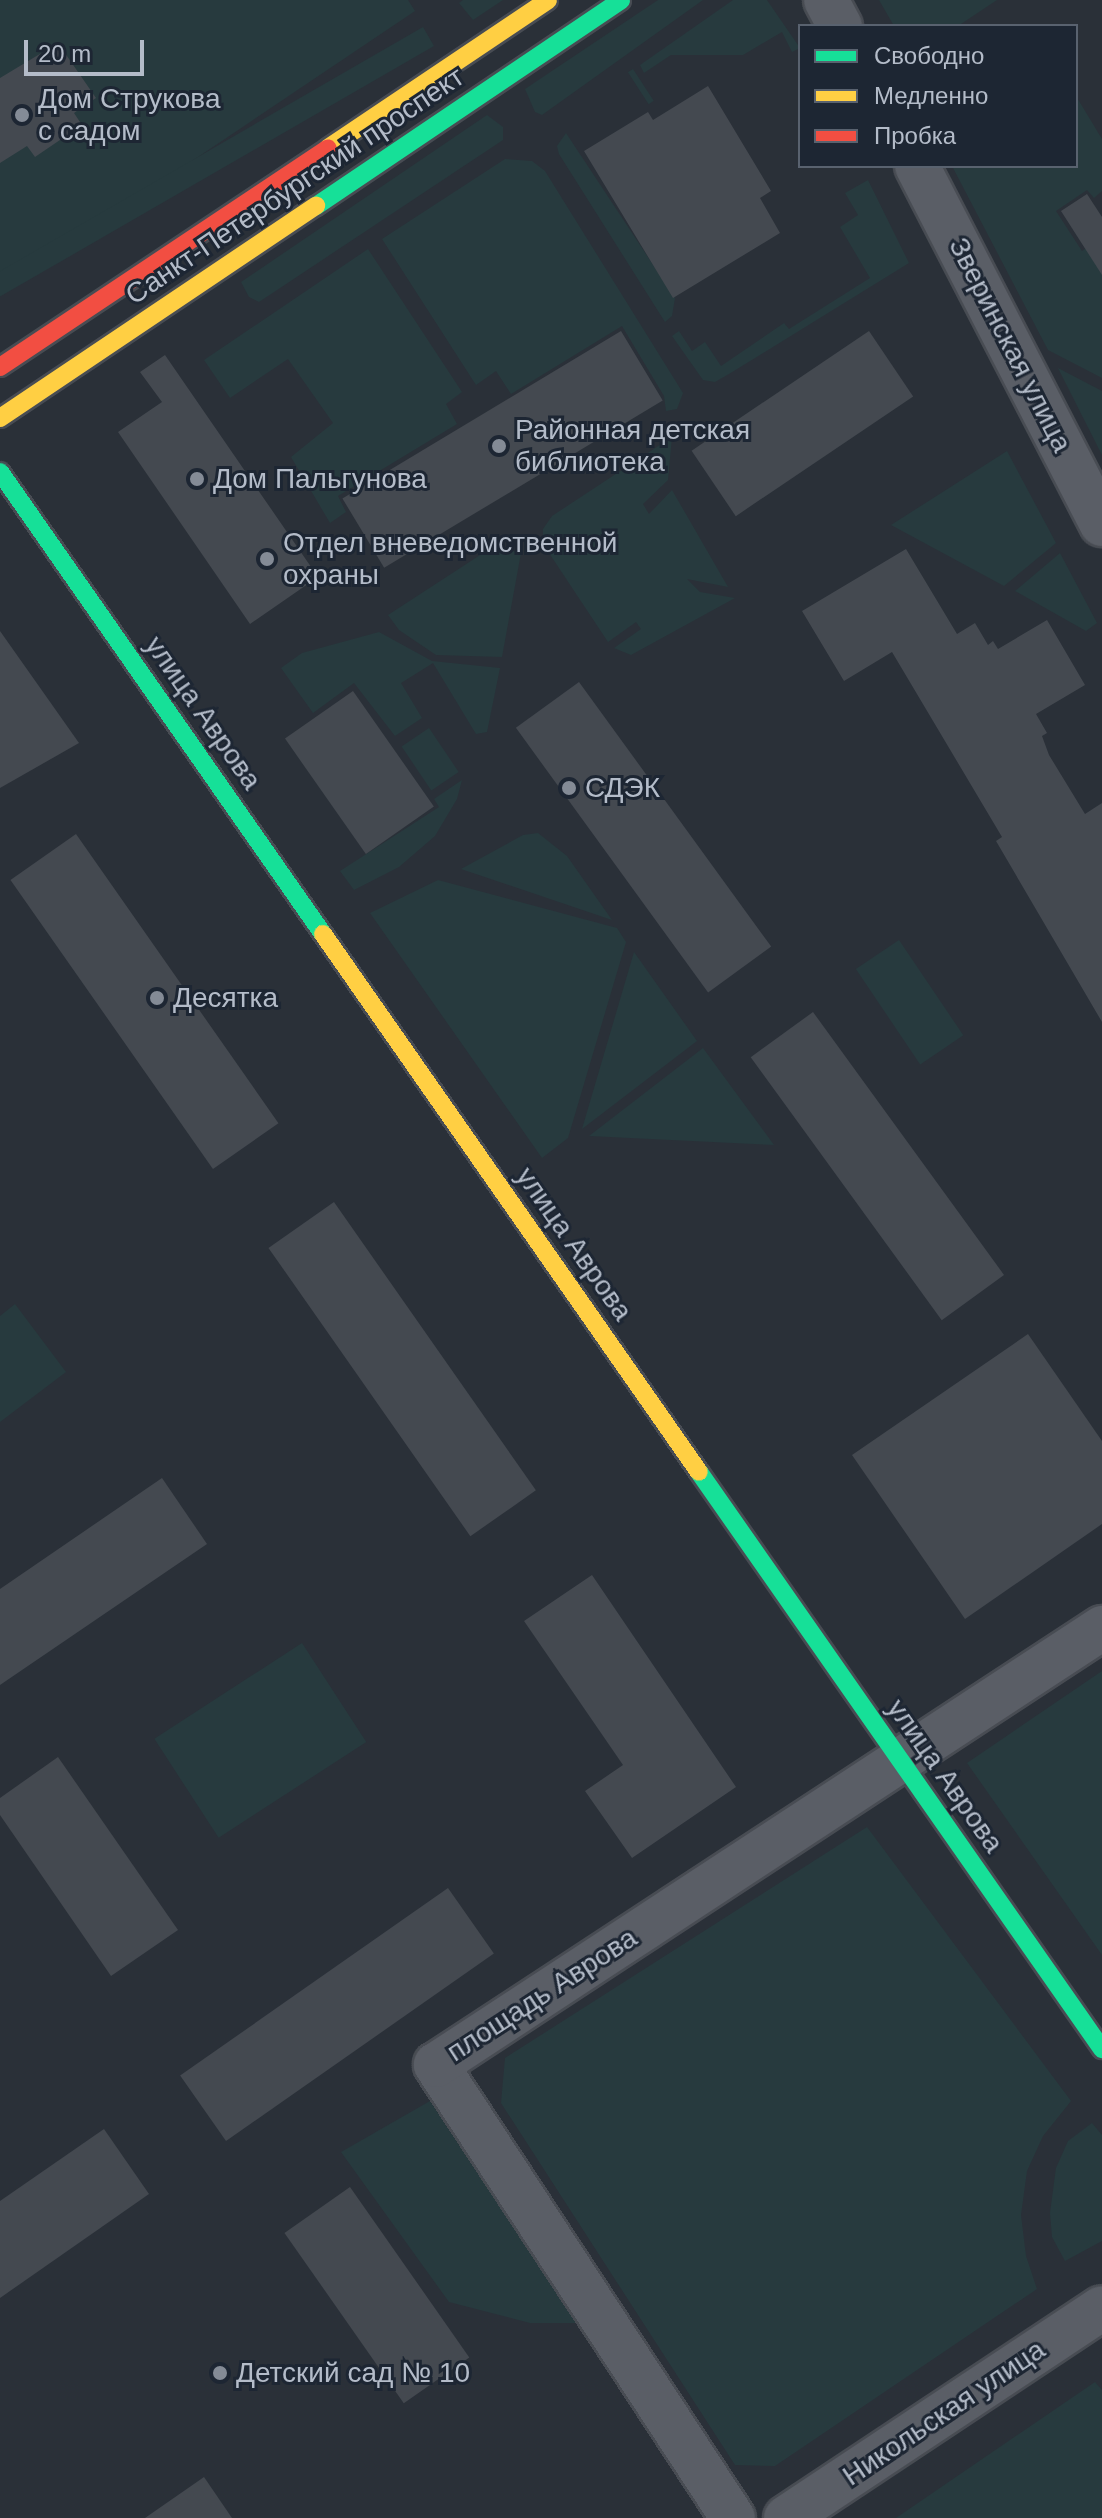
<!DOCTYPE html>
<meta charset="utf-8">
<style>
body{margin:0}
#map{position:relative;width:1102px;height:2518px;overflow:hidden;background:#2a3038;font-family:Arial,sans-serif}
div>[style]{position:absolute}
[style*='--x']{left:calc(var(--x)*1px);top:calc(var(--y)*1px);width:calc(var(--w)*1px);rotate:calc(var(--a)*1deg)}
.green>*{inset:0;background:#273a3e;transform-origin:0 0}
.building>*{inset:0;background:#444950;transform-origin:0 0}
.roads{filter:drop-shadow(2px 0 #484c53) drop-shadow(-2px 0 #484c53) drop-shadow(0 2px #484c53) drop-shadow(0 -2px #484c53)}
.street>*{height:44px;margin:-22px;padding:0 22px;transform-origin:22px;border-radius:22px;background:#5a5e66}
.fast>*{height:18px;margin:-9px;padding:0 9px;transform-origin:9px;border-radius:9px;background:#16e098}
.slow>*{height:18px;margin:-9px;padding:0 9px;transform-origin:9px;border-radius:9px;background:#ffcf43}
.jam>*{height:18px;margin:-9px;padding:0 9px;transform-origin:9px;border-radius:9px;background:#f24e42}
.dots>*{width:22px;height:22px;translate:-50% -50%;box-sizing:border-box;border:4px solid #1d2633;border-radius:50%}
span{translate:-50% -50%;white-space:nowrap;text-align:center;line-height:1.15;-webkit-text-stroke:6px #1d2633;paint-order:stroke}
.poi-label{font-size:28px;color:#b4bcc9}
.left{translate:0 -50%;text-align:left}
.street-label{font-size:28px;color:#b4bcc9}
.legend{position:absolute;left:798px;top:24px;width:280px;height:144px;box-sizing:border-box;background:#1d2633;border:2px solid #59626f;margin:0;padding:10px 14px;list-style:none;font-size:24px;color:#b4bcc9}
.legend li{display:flex;align-items:center;gap:16px;height:40px}
.legend b{width:40px;border:2px solid #59626f}
.scale{position:absolute;left:24px;top:40px;width:120px;height:36px;box-sizing:border-box;border:4px solid #b4bcc9;border-top:0;padding-left:10px;font-size:24px;line-height:28px;white-space:nowrap;color:#b4bcc9;-webkit-text-stroke:6px #1d2633;paint-order:stroke}
</style>
<div id="map">
<div class="green">
<i style="clip-path:polygon(0 0,408px 0,415px 11px,0 290px)"></i>
<i style="clip-path:polygon(463px 0,503px 0,473px 20px,459px 3px)"></i>
<i style="clip-path:polygon(658px 0,703px 0,542px 115px,535px 112px,525px 89px)"></i>
<i style="clip-path:polygon(733px 0,767px 0,800px 48px,792px 52px,782px 32px,743px 55px,671px 55px,644px 73px,640px 65px)"></i>
<i style="clip-path:polygon(879px 0,997px 0,958px 26px,894px 26px)"></i>
<i style="left:423px;top:27px;width:22px;height:510px;rotate:60deg"></i>
<i style="left:633px;top:69px;width:38px;height:6px;rotate:57deg"></i>
<i style="clip-path:polygon(1076px 96px,1102px 139px,1102px 191px,1094px 198px,1087px 190px,1056px 211px,1082px 251px,1102px 237px,1102px 378px,1048px 350px,952px 166px,1076px 166px)"></i>
<i style="clip-path:polygon(487px 115px,503px 127px,503px 140px,259px 302px,249px 297px,241px 282px)"></i>
<i style="clip-path:polygon(566px 133px,675px 298px,672px 316px,665px 322px,559px 154px,557px 146px)"></i>
<i style="clip-path:polygon(505px 159px,532px 161px,545px 171px,683px 393px,677px 409px,666px 411px,664px 396px,622px 326px,511px 394px,496px 371px,476px 385px,382px 239px)"></i>
<i style="clip-path:polygon(868px 180px,909px 263px,729px 374px,715px 382px,703px 380px,672px 336px,679px 331px,692px 351px,705px 342px,721px 366px,784px 323px,789px 329px,870px 278px,840px 227px,858px 215px,845px 193px)"></i>
<i style="clip-path:polygon(368px 249px,462px 392px,446px 404px,457px 424px,338px 496px,346px 512px,330px 523px,291px 457px,333px 423px,288px 359px,230px 398px,204px 360px)"></i>
<i style="clip-path:polygon(1058px 368px,1102px 391px,1102px 455px)"></i>
<i style="clip-path:polygon(672px 437px,668px 480px,643px 504px,649px 514px,672px 490px,728px 587px,687px 579px,700px 592px,735px 598px,631px 655px,614px 648px,641px 629px,636px 622px,608px 642px,545px 547px,590px 548px,589px 539px,543px 536px,543px 529px,552px 516px)"></i>
<i style="clip-path:polygon(1007px 451px,1056px 543px,1004px 586px,891px 525px)"></i>
<i style="clip-path:polygon(494px 546px,521px 553px,502px 657px,436px 655px,399px 630px,388px 615px)"></i>
<i style="clip-path:polygon(1060px 553px,1097px 623px,1086px 631px,1015px 591px)"></i>
<i style="clip-path:polygon(379px 632px,432px 661px,500px 668px,487px 732px,476px 734px,433px 663px,401px 683px,422px 718px,395px 736px,354px 683px,313px 713px,281px 668px,302px 653px)"></i>
<i style="left:429px;top:728px;width:53px;height:33px;rotate:56deg"></i>
<i style="clip-path:polygon(462px 780px,457px 799px,435px 836px,399px 867px,354px 890px,340px 871px,439px 807px,434px 799px)"></i>
<i style="clip-path:polygon(538px 833px,567px 856px,612px 920px,461px 869px,523px 835px)"></i>
<i style="clip-path:polygon(438px 880px,617px 928px,626px 942px,568px 1138px,542px 1158px,370px 913px)"></i>
<i style="left:899px;top:940px;width:115px;height:52px;rotate:56deg"></i>
<i style="clip-path:polygon(634px 952px,697px 1041px,582px 1129px)"></i>
<i style="clip-path:polygon(703px 1048px,774px 1145px,589px 1136px)"></i>
<i style="clip-path:polygon(15px 1304px,66px 1372px,0 1422px,0 1316px)"></i>
<i style="left:302px;top:1643px;width:118px;height:176px;rotate:57deg"></i>
<i style="clip-path:polygon(1102px 1671px,1102px 1955px,967px 1763px)"></i>
<i style="clip-path:polygon(867px 1827px,1071px 2101px,1043px 2136px,1027px 2171px,1021px 2215px,1026px 2256px,1037px 2289px,775px 2466px,735px 2465px,501px 2103px,505px 2058px)"></i>
<i style="clip-path:polygon(430px 2101px,577px 2323px,530px 2323px,449px 2302px,341px 2152px)"></i>
<i style="clip-path:polygon(1092px 2123px,1102px 2135px,1102px 2241px,1065px 2261px,1052px 2237px,1050px 2213px,1056px 2168px,1068px 2141px)"></i>
<i style="clip-path:polygon(1095px 2382px,1102px 2390px,1102px 2518px,896px 2518px)"></i>
</div>
<div class="building">
<i style="clip-path:polygon(58px 43px,96px 98px,74px 113px,82px 125px,35px 157px,27px 146px,0 163px,0 78px)"></i>
<i style="clip-path:polygon(708px 86px,771px 191px,760px 198px,780px 233px,673px 298px,584px 151px,648px 112px,653px 120px)"></i>
<i style="clip-path:polygon(1087px 194px,1102px 217px,1102px 275px,1061px 211px)"></i>
<i style="left:621px;top:331px;width:81px;height:325px;rotate:59deg"></i>
<i style="left:869px;top:331px;width:79px;height:214px;rotate:56deg"></i>
<i style="clip-path:polygon(165px 355px,318px 577px,250px 624px,118px 432px,162px 402px,140px 372px)"></i>
<i style="clip-path:polygon(906px 549px,957px 634px,975px 623px,988px 645px,993px 641px,998px 649px,1047px 620px,1085px 685px,1036px 714px,1047px 733px,1042px 736px,1049px 755px,1085px 814px,1102px 803px,1102px 1022px,996px 841px,1002px 837px,892px 652px,844px 681px,802px 611px)"></i>
<i style="clip-path:polygon(0 631px,79px 743px,0 788px)"></i>
<i style="left:579px;top:682px;width:327px;height:78px;rotate:54deg"></i>
<i style="left:353px;top:691px;width:141px;height:83px;rotate:55deg"></i>
<i style="left:76px;top:834px;width:353px;height:80px;rotate:55deg"></i>
<i style="left:813px;top:1012px;width:325px;height:77px;rotate:54deg"></i>
<i style="left:334px;top:1202px;width:352px;height:80px;rotate:55deg"></i>
<i style="clip-path:polygon(1028px 1334px,1102px 1441px,1102px 1524px,965px 1619px,852px 1455px)"></i>
<i style="clip-path:polygon(162px 1478px,207px 1544px,0 1685px,0 1589px)"></i>
<i style="clip-path:polygon(592px 1575px,736px 1787px,632px 1858px,585px 1791px,623px 1765px,524px 1621px)"></i>
<i style="clip-path:polygon(58px 1757px,178px 1930px,111px 1976px,0 1815px,0 1798px)"></i>
<i style="left:448px;top:1888px;width:80px;height:327px;rotate:55deg"></i>
<i style="clip-path:polygon(104px 2129px,149px 2194px,0 2298px,0 2201px)"></i>
<i style="left:350px;top:2187px;width:208px;height:80px;rotate:55deg"></i>
<i style="clip-path:polygon(204px 2477px,232px 2518px,145px 2518px)"></i>
</div>
<div class="roads">
<div class="street">
<i style="--x:826;--y:0;--w:30;--a:62"></i>
<i style="--x:917;--y:166;--w:403;--a:62.7"></i>
<i style="--x:733;--y:2518;--w:542;--a:-123.25"></i>
<i style="--x:436;--y:2065;--w:797;--a:-33.27"></i>
<i style="--x:786;--y:2518;--w:379;--a:-33.6"></i>
</div>
<div class="fast">
<i style="--x:316;--y:206;--w:368;--a:-34"></i>
<i style="--x:0;--y:472;--w:564;--a:55.04"></i>
<i style="--x:699;--y:1472;--w:704;--a:55.07"></i>
</div>
<div class="slow">
<i style="--x:328;--y:148;--w:265;--a:-33.9"></i>
<i style="--x:0;--y:418;--w:381;--a:-33.9"></i>
<i style="--x:323;--y:934;--w:656;--a:55.05"></i>
</div>
<div class="jam">
<i style="--x:0;--y:367;--w:394;--a:-33.7"></i>
</div>
</div>
<div class="dots">
<i style="left:22px;top:115px;background:#848b96"></i>
<i style="left:499px;top:446px;background:#848b96"></i>
<i style="left:197px;top:479px;background:#848b96"></i>
<i style="left:267px;top:559px;background:#848b96"></i>
<i style="left:569px;top:788px;background:#848b96"></i>
<i style="left:157px;top:998px;background:#848b96"></i>
<i style="left:220px;top:2373px;background:#848b96"></i>
</div>
<div class="poi-label">
<span class="left" style="left:38px;top:115px">Дом Струкова<br>с садом</span>
<span class="left" style="left:515px;top:446px">Районная детская<br>библиотека</span>
<span class="left" style="left:213px;top:479px">Дом Пальгунова</span>
<span class="left" style="left:283px;top:559px">Отдел вневедомственной<br>охраны</span>
<span class="left" style="left:585px;top:788px">СДЭК</span>
<span class="left" style="left:173px;top:998px">Десятка</span>
<span class="left" style="left:236px;top:2373px">Детский сад № 10</span>
</div>
<div class="street-label">
<span style="left:295px;top:186px;rotate:-34deg">Санкт-Петербургский проспект</span>
<span style="left:1010px;top:345px;rotate:63deg">Зверинская улица</span>
<span style="left:203px;top:713px;rotate:55deg">улица Аврова</span>
<span style="left:574px;top:1244px;rotate:55deg">улица Аврова</span>
<span style="left:945px;top:1776px;rotate:55deg">улица Аврова</span>
<span style="left:542px;top:1995px;rotate:-33deg">площадь Аврова</span>
<span style="left:944px;top:2413px;rotate:-34deg">Никольская улица</span>
</div>
<ul class="legend">
<li><b style="height:10px;background:#16e098"></b>Свободно</li>
<li><b style="height:10px;background:#ffcf43"></b>Медленно</li>
<li><b style="height:10px;background:#f24e42"></b>Пробка</li>
</ul>
<div class="scale">20 m</div>
</div>
